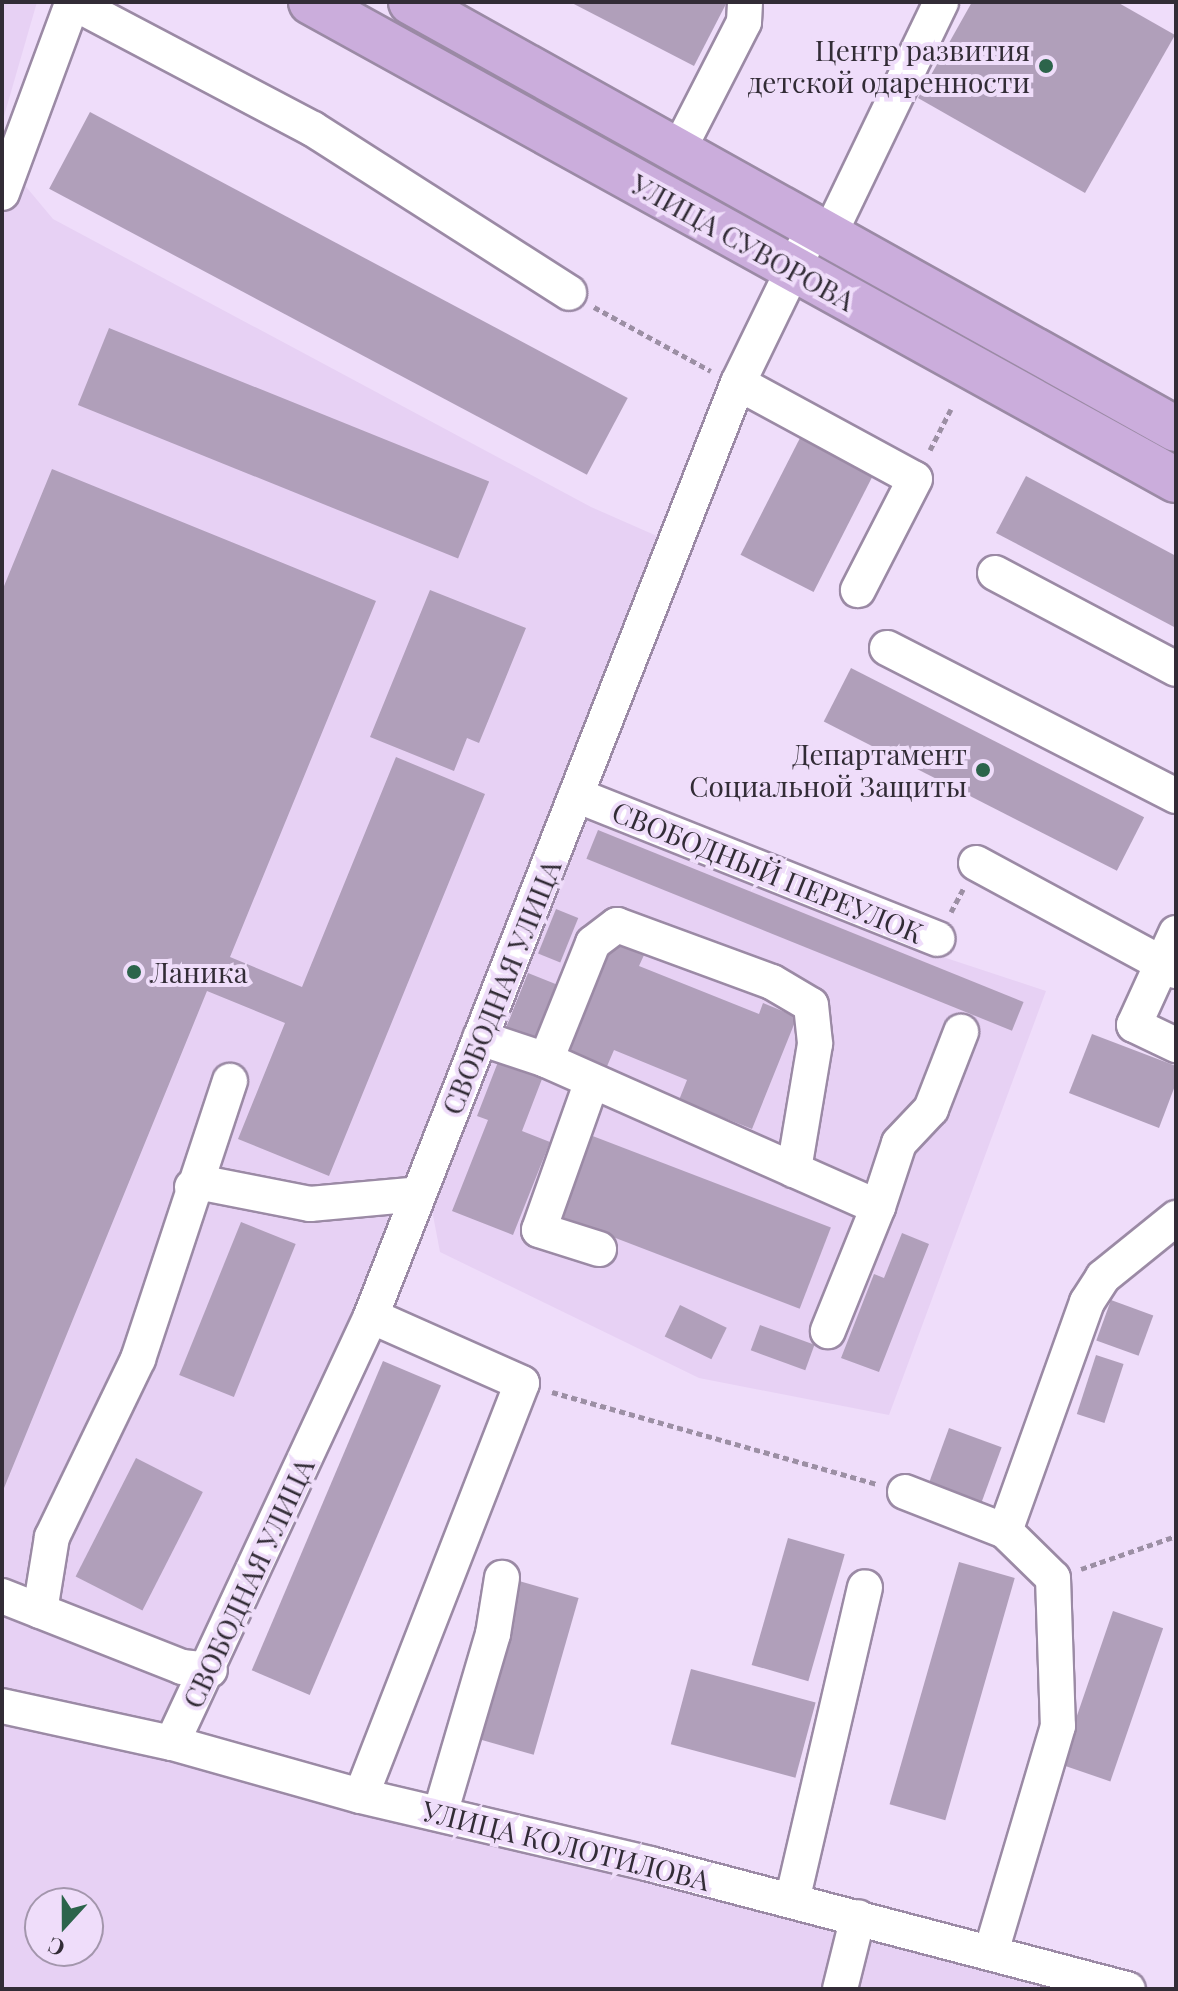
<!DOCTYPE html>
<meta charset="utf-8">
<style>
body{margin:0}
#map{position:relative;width:1178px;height:1991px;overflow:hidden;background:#efddfa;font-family:"Playfair Display",serif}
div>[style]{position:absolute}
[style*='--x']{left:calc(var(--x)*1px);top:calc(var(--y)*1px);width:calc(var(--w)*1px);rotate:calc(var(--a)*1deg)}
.built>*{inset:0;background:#e7d1f4}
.building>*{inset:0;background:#b09fba;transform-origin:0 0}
.path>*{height:5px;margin-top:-2.5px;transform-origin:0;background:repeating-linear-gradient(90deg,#9c8fa4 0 6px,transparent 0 10px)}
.roads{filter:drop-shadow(2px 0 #9b8aa5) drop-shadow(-2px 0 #9b8aa5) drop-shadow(0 2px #9b8aa5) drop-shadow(0 -2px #9b8aa5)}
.minor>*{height:34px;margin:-17px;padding:0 17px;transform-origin:17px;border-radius:17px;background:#fff}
.major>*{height:44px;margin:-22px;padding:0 22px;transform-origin:22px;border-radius:22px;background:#cbaddc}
.dots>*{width:22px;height:22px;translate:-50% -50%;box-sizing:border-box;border:4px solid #efddfa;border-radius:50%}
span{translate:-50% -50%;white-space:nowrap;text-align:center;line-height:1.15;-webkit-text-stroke:8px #efddfa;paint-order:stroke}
.poi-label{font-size:28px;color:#322c36}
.right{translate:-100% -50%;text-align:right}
.left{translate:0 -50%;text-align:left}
.street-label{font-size:28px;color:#322c36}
.frame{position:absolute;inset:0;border:4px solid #322c36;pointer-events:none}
.north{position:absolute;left:24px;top:1887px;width:80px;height:80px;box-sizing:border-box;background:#efddfa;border:2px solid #a396ac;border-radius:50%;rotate:201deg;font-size:22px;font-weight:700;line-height:32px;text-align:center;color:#322c36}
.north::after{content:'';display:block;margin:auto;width:28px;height:36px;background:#2c644b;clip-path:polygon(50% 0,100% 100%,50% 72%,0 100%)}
</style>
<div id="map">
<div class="built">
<i style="clip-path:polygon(2px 2px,37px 2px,2px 123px)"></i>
<i style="clip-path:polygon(2px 158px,53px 219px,591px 507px,666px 540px,357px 1312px,163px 1724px,139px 1723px,2px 1689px)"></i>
<i style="clip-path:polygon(587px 821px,940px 956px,1046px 991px,889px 1415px,699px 1378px,440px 1252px,432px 1210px)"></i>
<i style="clip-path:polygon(evenodd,2px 1714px,1104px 1989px,2px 1989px,2px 1714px,40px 1903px,88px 1903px,88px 1951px,40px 1951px,40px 1903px)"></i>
</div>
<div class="building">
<i style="clip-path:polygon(570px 2px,727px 2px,694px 66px)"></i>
<i style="clip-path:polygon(972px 2px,1117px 2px,1175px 35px,1085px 193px,918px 98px)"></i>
<i style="left:90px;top:112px;width:609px;height:87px;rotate:28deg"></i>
<i style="left:109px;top:328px;width:410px;height:83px;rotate:22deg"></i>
<i style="left:800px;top:438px;width:82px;height:131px;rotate:27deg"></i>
<i style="clip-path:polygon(52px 469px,376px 601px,230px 957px,302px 987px,396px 757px,485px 794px,329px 1176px,238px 1139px,285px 1023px,207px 991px,2px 1493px,2px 591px)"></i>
<i style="clip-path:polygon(1026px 476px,1176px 556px,1176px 628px,996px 533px)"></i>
<i style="clip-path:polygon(430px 590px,526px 628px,479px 743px,467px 738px,454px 771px,370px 737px)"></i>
<i style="left:851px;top:668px;width:329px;height:60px;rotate:27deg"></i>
<i style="left:598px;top:830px;width:459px;height:31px;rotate:22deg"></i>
<i style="left:556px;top:909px;width:24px;height:48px;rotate:22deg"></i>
<i style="clip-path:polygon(613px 942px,644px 955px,639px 966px,759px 1014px,763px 1003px,797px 1017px,752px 1129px,679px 1100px,687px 1080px,614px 1050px,605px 1071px,567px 1056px)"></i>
<i style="left:528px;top:973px;width:31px;height:60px;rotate:22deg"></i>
<i style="clip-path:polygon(1092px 1034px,1176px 1066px,1176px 1083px,1159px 1128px,1069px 1093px)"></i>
<i style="clip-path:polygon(498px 1062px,542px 1079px,522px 1131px,550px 1142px,513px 1235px,452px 1211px,488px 1120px,477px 1116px)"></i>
<i style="left:590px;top:1135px;width:258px;height:87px;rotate:21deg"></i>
<i style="left:241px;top:1222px;width:59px;height:165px;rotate:22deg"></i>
<i style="clip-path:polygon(902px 1233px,929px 1244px,879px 1372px,841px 1358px,874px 1274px,884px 1278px)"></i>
<i style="left:1111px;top:1300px;width:45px;height:43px;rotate:20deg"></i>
<i style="left:680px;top:1305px;width:52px;height:35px;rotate:26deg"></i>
<i style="left:760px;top:1325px;width:58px;height:27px;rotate:20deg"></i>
<i style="left:1096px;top:1355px;width:29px;height:62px;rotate:18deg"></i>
<i style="left:383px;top:1361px;width:63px;height:336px;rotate:23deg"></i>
<i style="left:949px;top:1428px;width:56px;height:65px;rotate:20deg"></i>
<i style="left:136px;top:1458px;width:75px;height:133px;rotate:27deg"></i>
<i style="left:788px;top:1538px;width:59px;height:132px;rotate:16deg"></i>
<i style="left:959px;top:1562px;width:58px;height:252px;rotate:16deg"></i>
<i style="left:519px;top:1581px;width:62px;height:163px;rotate:16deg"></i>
<i style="left:1113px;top:1611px;width:53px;height:162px;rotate:19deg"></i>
<i style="left:691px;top:1669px;width:129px;height:78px;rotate:15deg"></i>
</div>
<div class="path">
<i style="--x:594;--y:307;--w:133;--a:28.7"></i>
<i style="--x:930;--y:450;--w:46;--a:-62.9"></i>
<i style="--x:951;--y:912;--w:26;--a:-62"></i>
<i style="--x:552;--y:1392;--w:338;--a:15.8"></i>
<i style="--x:1081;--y:1569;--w:101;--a:-19.2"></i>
</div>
<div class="roads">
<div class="minor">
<i style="--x:72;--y:2;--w:272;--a:27.8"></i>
<i style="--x:313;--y:129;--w:304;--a:32.6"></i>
<i style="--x:678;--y:151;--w:145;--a:-62.9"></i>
<i style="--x:744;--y:22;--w:20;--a:-87"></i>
<i style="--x:2;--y:193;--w:202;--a:-69.7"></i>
<i style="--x:830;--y:233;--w:256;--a:-64.3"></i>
<i style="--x:738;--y:383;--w:201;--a:28.5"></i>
<i style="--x:915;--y:479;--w:125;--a:117.2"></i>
<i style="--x:995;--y:573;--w:205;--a:27.9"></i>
<i style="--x:887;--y:648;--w:325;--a:27.1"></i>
<i style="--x:576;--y:795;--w:389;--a:21.7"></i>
<i style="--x:976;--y:863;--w:227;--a:28.4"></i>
<i style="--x:1176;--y:933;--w:101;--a:114.5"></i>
<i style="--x:1134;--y:1025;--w:47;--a:25.5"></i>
<i style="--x:480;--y:1038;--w:70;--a:18.4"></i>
<i style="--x:546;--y:1060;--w:363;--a:23.9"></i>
<i style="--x:878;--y:1207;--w:134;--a:112"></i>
<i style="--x:546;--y:1060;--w:126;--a:-68.1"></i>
<i style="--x:593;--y:943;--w:30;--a:-37"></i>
<i style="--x:617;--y:925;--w:165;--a:20.2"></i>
<i style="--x:772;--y:982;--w:45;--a:30.5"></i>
<i style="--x:811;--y:1005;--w:39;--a:84"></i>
<i style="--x:815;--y:1044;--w:128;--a:99.5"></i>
<i style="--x:592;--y:1081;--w:158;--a:109.6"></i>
<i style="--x:539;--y:1230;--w:63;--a:17.6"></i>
<i style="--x:192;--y:1187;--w:16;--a:-11"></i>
<i style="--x:208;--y:1184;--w:104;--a:11.1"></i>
<i style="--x:310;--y:1204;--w:109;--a:-5.2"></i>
<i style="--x:878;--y:1207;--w:67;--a:-71.8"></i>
<i style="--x:899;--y:1143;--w:47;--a:-46.7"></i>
<i style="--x:931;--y:1109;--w:83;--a:-68.7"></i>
<i style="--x:905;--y:1492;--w:107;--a:21.3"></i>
<i style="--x:1005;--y:1531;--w:67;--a:44.4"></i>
<i style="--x:1053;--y:1578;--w:148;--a:88.1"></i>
<i style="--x:1058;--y:1726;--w:236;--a:106.5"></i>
<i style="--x:1005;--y:1531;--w:243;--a:-70.3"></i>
<i style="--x:1087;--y:1302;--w:30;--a:-57"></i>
<i style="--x:1103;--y:1277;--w:94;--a:-38.9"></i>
<i style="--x:2;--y:1596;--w:193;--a:21.5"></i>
<i style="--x:182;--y:1667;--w:28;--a:6"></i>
<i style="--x:40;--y:1611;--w:75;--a:-80.8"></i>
<i style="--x:52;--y:1537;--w:198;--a:-64.2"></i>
<i style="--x:138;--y:1359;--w:293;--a:-71.7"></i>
<i style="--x:2;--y:1706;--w:174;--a:12.3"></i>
<i style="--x:172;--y:1743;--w:196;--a:15.7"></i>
<i style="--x:361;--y:1796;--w:297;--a:13.2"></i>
<i style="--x:650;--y:1864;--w:494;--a:14.7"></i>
<i style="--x:172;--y:1743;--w:471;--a:-65"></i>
<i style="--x:371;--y:1316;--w:1003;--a:-68.53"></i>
<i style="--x:738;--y:383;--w:151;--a:-64.1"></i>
<i style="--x:361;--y:1796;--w:443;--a:-68.7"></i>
<i style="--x:522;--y:1383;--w:165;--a:-156.1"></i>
<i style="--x:440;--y:1814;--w:188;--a:-73.6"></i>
<i style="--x:493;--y:1634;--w:57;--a:-80.9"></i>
<i style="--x:792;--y:1901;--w:322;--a:-76.9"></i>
<i style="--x:840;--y:1989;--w:74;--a:-76"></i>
</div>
<div class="major">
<i style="--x:311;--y:2;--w:988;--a:28.93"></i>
<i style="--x:411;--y:2;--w:876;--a:29.17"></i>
</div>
</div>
<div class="dots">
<i style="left:1046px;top:66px;background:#2c644b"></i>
<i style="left:983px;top:770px;background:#2c644b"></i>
<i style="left:134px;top:972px;background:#2c644b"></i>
</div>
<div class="poi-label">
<span class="right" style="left:1030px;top:66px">Центр развития<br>детской одаренности</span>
<span class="right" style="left:967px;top:770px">Департамент<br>Социальной Защиты</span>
<span class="left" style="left:150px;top:972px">Ланика</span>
</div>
<div class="street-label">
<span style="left:743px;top:242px;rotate:29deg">УЛИЦА СУВОРОВА</span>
<span style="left:768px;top:872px;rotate:22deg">СВОБОДНЫЙ ПЕРЕУЛОК</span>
<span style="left:501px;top:987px;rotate:-68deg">СВОБОДНАЯ УЛИЦА</span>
<span style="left:248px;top:1583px;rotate:-65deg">СВОБОДНАЯ УЛИЦА</span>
<span style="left:566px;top:1845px;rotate:14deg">УЛИЦА КОЛОТИЛОВА</span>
</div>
<div class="frame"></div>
<div class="north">С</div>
</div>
